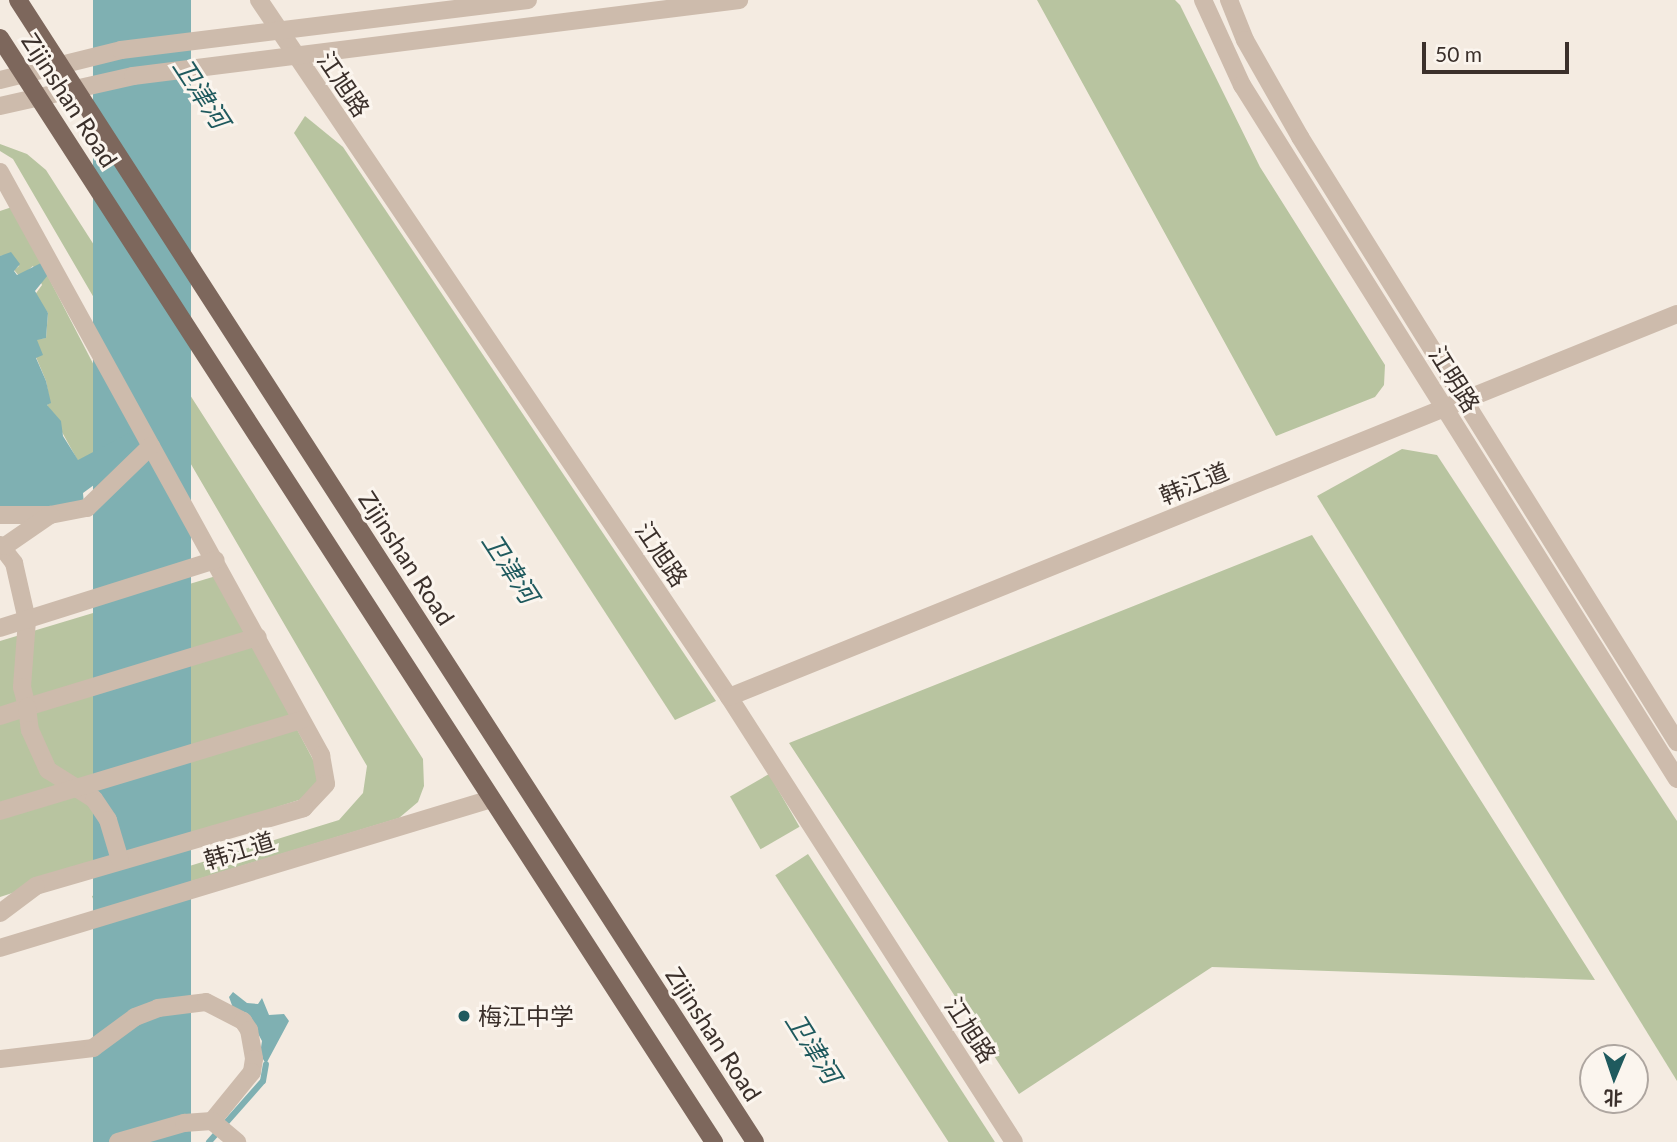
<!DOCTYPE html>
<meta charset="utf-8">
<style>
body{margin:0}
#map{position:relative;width:1677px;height:1142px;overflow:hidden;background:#f4ebe1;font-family:Lato,"Noto Sans SC",sans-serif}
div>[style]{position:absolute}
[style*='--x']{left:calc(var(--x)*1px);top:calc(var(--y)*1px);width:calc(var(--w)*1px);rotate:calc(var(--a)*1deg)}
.green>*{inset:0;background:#b8c4a0;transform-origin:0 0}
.water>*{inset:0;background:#7fb0b2;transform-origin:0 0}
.stream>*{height:6px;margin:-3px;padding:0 3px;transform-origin:3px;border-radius:3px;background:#7fb0b2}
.minor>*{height:18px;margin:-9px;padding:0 9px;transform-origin:9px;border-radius:9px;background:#cdbbac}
.tertiary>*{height:18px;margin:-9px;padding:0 9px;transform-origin:9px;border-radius:9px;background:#cdbbac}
.primary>*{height:18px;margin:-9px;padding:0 9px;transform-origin:9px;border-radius:9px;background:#7d675c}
.dots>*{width:19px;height:19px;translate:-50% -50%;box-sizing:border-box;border:4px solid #fbf5ee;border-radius:50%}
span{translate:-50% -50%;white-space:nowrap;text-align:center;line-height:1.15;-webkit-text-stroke:6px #fbf5ee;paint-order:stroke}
.street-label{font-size:24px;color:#3b302b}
.poi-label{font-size:24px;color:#3b302b}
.left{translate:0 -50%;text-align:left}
.water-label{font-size:26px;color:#1f5a5e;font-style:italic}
.north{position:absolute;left:1579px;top:1044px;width:70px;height:70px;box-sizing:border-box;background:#fbf5ee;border:2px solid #aea6a0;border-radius:50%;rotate:182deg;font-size:19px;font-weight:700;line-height:28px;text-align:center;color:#3b302b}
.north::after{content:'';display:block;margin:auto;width:24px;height:32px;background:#1f5a5e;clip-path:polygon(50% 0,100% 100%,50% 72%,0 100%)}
.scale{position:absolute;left:1422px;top:42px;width:147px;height:32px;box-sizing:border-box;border:4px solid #3b302b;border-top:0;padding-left:9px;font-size:21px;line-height:24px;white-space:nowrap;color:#3b302b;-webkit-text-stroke:5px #fbf5ee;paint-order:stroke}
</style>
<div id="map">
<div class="green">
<i style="clip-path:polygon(1037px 0,1175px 0,1180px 5px,1260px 167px,1385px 365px,1384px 385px,1375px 397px,1276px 436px)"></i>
<i style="clip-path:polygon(305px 116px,343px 147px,716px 701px,675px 720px,294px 133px)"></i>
<i style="clip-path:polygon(0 144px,27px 154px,46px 170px,423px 759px,424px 786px,418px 802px,399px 818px,97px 910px,92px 896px,339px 820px,363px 793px,367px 766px,13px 159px,0 151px)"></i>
<i style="clip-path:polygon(12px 207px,129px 433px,78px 461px,47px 405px,50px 403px,46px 381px,36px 357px,37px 339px,46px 338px,48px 313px,34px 296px,42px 285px,33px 266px,20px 277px,14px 270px,19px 266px,6px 255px,0 256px,0 211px)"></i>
<i style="clip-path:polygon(1402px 449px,1437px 455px,1677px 821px,1677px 1081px,1317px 496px)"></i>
<i style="clip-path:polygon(1312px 535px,1595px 980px,1212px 967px,1019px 1094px,789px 743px)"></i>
<i style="clip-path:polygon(216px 576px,318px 769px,317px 786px,302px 799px,0 897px,0 641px)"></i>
<i style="left:769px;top:774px;width:61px;height:45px;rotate:60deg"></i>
<i style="left:808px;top:854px;width:343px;height:39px;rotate:57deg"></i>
</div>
<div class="water">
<i style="left:93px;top:0;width:98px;height:1362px"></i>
<i style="clip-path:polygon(11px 252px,20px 264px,14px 271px,17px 275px,41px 263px,52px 270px,35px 291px,48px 313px,46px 338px,37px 340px,43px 355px,36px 358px,46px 381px,51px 403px,47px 405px,61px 421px,63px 436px,78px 460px,129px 433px,138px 444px,106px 484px,98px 482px,83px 493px,84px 505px,0 510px,0 256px)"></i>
<i style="clip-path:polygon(233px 992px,247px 1003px,258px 1004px,262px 998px,269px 1015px,284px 1014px,289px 1021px,266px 1064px,260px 1054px,262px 1041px,247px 1013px,233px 1008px,229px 997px)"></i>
</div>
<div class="stream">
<i style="--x:209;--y:1142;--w:81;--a:-48.5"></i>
<i style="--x:263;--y:1081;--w:17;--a:-80"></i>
</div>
<div class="minor">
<i style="--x:259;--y:0;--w:841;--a:56.01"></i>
<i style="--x:729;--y:697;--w:528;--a:57.36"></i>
<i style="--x:0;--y:172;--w:666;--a:61.16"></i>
<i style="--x:321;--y:755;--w:29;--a:80"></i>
<i style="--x:326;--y:784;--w:33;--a:133"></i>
<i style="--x:304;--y:808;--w:279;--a:163.8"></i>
<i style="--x:36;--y:886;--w:45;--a:143.1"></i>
<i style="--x:0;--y:515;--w:50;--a:0"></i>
<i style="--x:50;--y:515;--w:38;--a:-11"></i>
<i style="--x:87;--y:508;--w:89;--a:-44.1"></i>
<i style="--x:0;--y:545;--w:23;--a:52"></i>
<i style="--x:14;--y:563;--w:58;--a:77.2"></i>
<i style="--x:27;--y:620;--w:67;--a:94.3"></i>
<i style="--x:22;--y:687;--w:21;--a:76"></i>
<i style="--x:27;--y:707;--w:241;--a:-16.9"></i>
<i style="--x:5;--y:546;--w:55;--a:-34.6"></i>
<i style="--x:0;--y:628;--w:226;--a:-17.5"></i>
<i style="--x:729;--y:697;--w:1022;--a:-22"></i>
<i style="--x:0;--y:716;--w:28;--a:-18"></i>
<i style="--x:27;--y:707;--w:23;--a:83"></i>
<i style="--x:30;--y:730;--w:44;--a:65.8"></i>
<i style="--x:48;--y:770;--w:54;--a:32.2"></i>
<i style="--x:94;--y:799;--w:25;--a:56"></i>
<i style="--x:108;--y:820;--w:42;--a:73.3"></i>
<i style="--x:0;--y:811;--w:314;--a:-16.8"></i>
<i style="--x:0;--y:948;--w:513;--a:-16.88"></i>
<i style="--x:0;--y:1059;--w:94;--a:-6.7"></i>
<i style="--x:93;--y:1048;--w:52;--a:-36.4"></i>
<i style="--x:135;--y:1017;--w:25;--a:-21"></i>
<i style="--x:158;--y:1008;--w:48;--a:-7.1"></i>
<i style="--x:206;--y:1002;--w:42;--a:27.2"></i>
<i style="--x:243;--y:1021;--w:11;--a:56"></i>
<i style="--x:249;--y:1030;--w:29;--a:80"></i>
<i style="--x:254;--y:1059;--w:13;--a:99"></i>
<i style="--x:252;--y:1072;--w:63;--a:129.2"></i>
<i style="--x:118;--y:1142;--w:69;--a:-16.1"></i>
<i style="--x:184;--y:1123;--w:28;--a:-4"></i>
<i style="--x:212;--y:1121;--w:33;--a:40"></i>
</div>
<div class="tertiary">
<i style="--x:1203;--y:0;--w:94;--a:65.4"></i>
<i style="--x:1242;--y:85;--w:819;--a:57.92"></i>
<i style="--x:1229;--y:0;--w:43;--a:68.2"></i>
<i style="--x:1245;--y:40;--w:112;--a:60.4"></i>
<i style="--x:1300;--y:137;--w:713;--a:58.07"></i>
<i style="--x:0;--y:80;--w:125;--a:-13.9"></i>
<i style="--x:121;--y:50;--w:410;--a:-7"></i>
<i style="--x:0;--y:106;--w:136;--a:-12.7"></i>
<i style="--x:133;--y:76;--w:611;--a:-7.15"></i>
</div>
<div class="primary">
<i style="--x:18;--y:0;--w:1359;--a:57.16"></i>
<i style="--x:0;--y:38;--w:1315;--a:57.11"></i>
</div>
<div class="dots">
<i style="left:464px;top:1016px;background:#1f5a5e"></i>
</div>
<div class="street-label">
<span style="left:344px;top:84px;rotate:56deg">江旭路</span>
<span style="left:70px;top:100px;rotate:57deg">Zijinshan Road</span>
<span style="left:1455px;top:379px;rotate:58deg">江明路</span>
<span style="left:1194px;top:483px;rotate:-22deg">韩江道</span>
<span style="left:662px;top:554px;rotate:56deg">江旭路</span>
<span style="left:407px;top:558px;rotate:57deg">Zijinshan Road</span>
<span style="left:239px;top:850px;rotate:-17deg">韩江道</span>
<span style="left:971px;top:1030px;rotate:57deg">江旭路</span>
<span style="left:714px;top:1034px;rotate:57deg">Zijinshan Road</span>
</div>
<div class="poi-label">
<span class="left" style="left:478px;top:1016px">梅江中学</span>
</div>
<div class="water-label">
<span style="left:201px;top:93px;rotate:57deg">卫津河</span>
<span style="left:510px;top:568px;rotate:57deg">卫津河</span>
<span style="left:813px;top:1048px;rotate:58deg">卫津河</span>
</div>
<div class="north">北</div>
<div class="scale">50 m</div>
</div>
